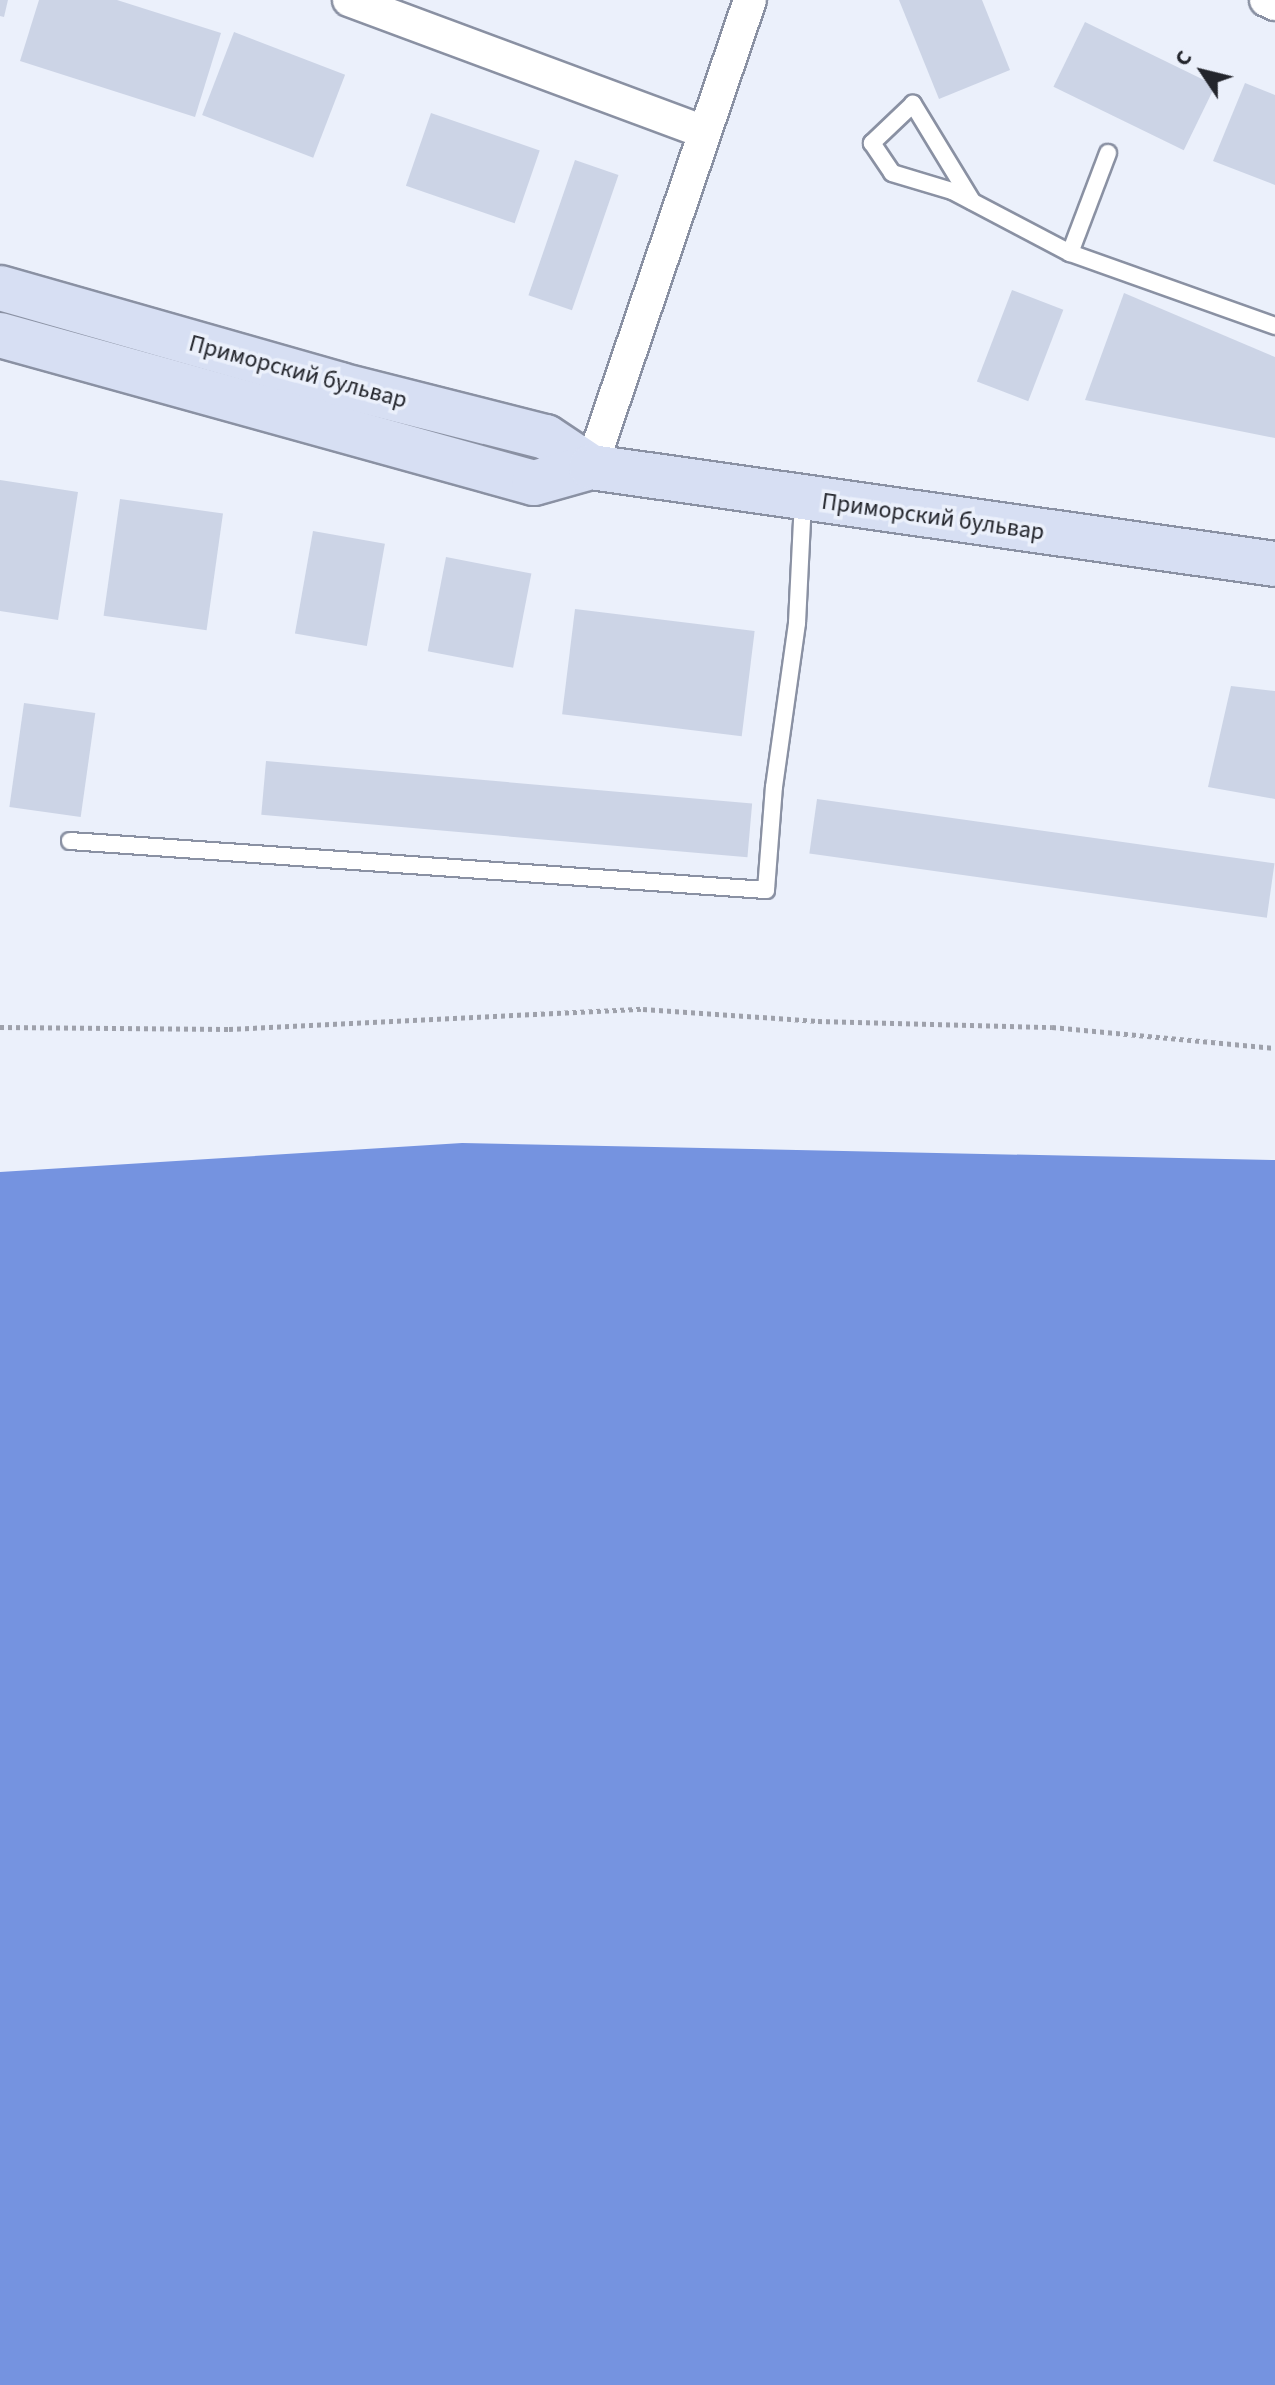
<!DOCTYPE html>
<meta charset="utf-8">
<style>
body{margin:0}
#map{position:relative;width:1275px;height:2385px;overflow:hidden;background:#ebf0fb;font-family:"Source Sans 3",sans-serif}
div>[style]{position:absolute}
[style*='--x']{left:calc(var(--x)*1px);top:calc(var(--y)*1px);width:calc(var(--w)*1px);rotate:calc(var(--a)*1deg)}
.water>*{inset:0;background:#7593e0}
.building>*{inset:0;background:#ccd4e6;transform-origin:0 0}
.path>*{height:5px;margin-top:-2.5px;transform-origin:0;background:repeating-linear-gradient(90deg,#9ea1ab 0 4px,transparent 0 8px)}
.roads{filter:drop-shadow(2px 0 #8a91a3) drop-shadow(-2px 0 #8a91a3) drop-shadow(0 2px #8a91a3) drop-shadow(0 -2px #8a91a3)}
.lane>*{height:16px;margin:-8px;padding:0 8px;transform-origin:8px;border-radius:8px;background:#fff}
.street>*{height:32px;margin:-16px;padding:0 16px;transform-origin:16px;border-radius:16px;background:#fff}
.secondary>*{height:44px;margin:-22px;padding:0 22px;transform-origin:22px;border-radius:22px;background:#d7dff3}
span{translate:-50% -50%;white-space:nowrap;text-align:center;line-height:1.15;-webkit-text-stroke:7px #ebf0fb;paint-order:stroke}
.street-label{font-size:24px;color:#23252c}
.north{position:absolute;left:1163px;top:32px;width:80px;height:80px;-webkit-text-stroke:6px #ebf0fb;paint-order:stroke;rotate:305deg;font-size:22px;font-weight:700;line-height:32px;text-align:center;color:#23252c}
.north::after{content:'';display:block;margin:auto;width:28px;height:36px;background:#23252c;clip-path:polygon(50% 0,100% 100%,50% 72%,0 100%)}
</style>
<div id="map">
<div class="water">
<i style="clip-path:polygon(462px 1143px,1275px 1160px,1275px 2385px,0 2385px,0 1172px)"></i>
</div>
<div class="building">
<i style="clip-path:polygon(0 0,8px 0,4px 17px,0 16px)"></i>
<i style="clip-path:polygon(39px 0,117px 0,221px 33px,195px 117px,20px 61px)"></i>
<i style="clip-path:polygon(899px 0,982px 0,1010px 70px,939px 99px)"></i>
<i style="left:1085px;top:22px;width:145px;height:72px;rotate:26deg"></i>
<i style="left:234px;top:32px;width:119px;height:89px;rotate:21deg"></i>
<i style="clip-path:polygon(1245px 83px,1275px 95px,1275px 185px,1213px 161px)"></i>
<i style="left:431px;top:113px;width:115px;height:77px;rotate:19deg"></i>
<i style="left:575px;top:160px;width:46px;height:143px;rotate:19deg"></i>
<i style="left:1012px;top:290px;width:55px;height:98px;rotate:21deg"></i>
<i style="clip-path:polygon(1124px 293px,1275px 357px,1275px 438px,1085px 400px)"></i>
<i style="clip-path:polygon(0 480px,78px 492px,58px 620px,0 611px)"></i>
<i style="left:120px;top:499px;width:104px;height:118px;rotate:8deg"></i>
<i style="left:313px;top:531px;width:73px;height:104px;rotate:10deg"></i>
<i style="left:446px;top:557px;width:87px;height:96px;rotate:11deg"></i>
<i style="left:575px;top:609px;width:181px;height:106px;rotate:7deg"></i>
<i style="clip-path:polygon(1231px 686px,1275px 691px,1275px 799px,1208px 787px)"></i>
<i style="left:24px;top:703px;width:72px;height:105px;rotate:8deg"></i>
<i style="left:266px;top:761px;width:488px;height:54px;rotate:5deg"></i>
<i style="left:817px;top:799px;width:462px;height:55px;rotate:8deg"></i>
</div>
<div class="path">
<i style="--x:0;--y:1027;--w:229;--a:0.5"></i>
<i style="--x:229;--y:1029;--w:414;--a:-2.8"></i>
<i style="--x:643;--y:1009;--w:175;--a:3.9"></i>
<i style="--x:818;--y:1021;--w:234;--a:1.5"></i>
<i style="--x:1052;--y:1027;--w:224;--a:5.4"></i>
</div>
<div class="roads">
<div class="lane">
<i style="--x:972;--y:201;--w:114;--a:-121.3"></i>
<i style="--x:913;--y:104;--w:57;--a:136.4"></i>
<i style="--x:872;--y:143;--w:36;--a:56"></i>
<i style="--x:892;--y:173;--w:63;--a:16.7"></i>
<i style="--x:952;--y:191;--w:133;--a:27.7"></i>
<i style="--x:1070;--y:253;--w:218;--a:19.6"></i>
<i style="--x:1070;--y:253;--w:107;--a:-69.2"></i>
<i style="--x:70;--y:841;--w:698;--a:4.03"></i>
<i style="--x:766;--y:890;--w:103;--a:-85.6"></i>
<i style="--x:774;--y:787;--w:166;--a:-82"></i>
<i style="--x:797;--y:623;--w:122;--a:-87.2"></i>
</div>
<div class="street">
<i style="--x:349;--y:0;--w:378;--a:20.4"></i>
<i style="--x:1266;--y:0;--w:10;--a:24"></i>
<i style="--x:591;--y:467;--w:493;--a:-71.2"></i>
</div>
<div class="secondary">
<i style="--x:0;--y:288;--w:354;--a:15.9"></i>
<i style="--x:340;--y:385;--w:212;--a:14.2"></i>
<i style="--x:546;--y:437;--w:54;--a:33.7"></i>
<i style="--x:0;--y:335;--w:554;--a:15.49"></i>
<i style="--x:534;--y:483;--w:59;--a:-15.7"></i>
<i style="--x:591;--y:467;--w:691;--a:8.07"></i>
</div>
</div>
<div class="street-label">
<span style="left:298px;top:372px;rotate:15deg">Приморский бульвар</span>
<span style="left:933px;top:517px;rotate:8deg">Приморский бульвар</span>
</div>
<div class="north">С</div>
</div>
